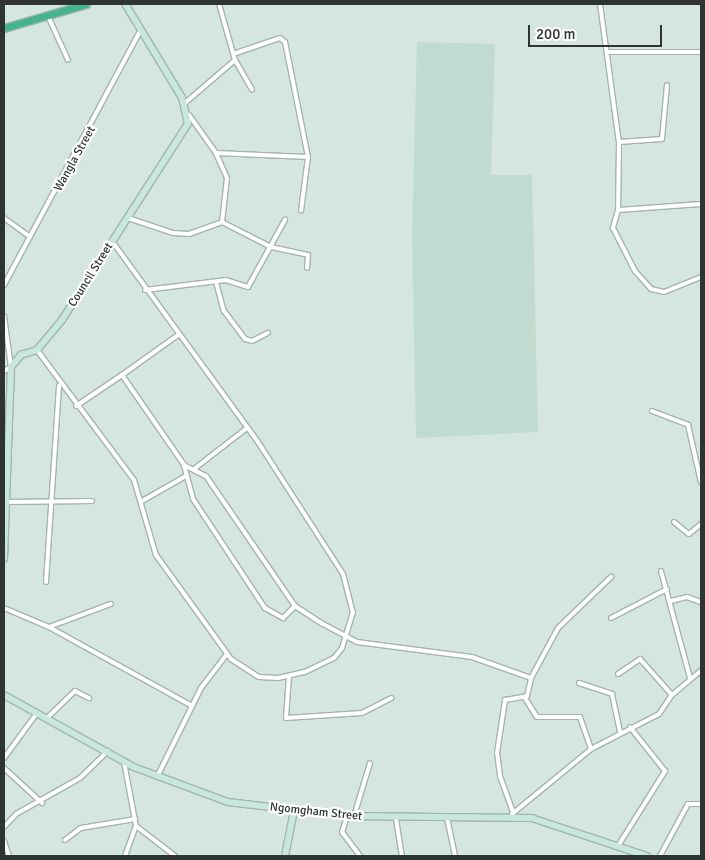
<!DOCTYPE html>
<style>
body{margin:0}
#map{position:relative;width:705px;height:860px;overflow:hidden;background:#d4e6df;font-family:Signika,sans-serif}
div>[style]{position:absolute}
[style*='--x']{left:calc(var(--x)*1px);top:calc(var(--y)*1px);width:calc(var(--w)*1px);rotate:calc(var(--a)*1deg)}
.built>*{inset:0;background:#c1dbd1}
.roads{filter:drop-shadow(1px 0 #a3b4ad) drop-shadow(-1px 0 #a3b4ad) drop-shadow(0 1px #a3b4ad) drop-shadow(0 -1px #a3b4ad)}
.street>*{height:4px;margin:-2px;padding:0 2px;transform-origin:2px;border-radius:2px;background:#fff}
.secondary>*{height:5.5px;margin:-2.75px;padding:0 2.75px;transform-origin:2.75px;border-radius:2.75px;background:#c8e8de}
.highway>*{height:7px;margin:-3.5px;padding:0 3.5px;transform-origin:3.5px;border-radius:3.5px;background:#46b390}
span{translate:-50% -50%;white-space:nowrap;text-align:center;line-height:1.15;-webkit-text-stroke:4.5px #fff;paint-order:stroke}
.street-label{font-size:12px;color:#2d3431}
.frame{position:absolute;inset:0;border:5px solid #2d3431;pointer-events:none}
.scale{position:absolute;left:528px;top:25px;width:134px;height:22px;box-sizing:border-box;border:2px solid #2d3431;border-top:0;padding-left:6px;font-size:15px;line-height:18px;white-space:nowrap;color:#2d3431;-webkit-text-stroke:4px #fff;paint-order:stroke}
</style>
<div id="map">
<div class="built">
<i style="clip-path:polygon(417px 42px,495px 44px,491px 175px,532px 175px,538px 432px,416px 438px,412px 235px)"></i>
</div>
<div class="roads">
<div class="street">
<i style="--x:600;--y:4;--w:139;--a:82.2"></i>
<i style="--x:619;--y:142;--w:68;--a:90.8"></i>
<i style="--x:48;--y:16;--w:48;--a:65.6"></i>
<i style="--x:608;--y:52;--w:93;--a:0"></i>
<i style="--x:236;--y:53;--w:46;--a:-18.8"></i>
<i style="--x:280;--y:38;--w:6;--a:39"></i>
<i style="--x:285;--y:42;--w:117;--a:78.7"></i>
<i style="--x:308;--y:157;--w:54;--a:97.4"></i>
<i style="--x:235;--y:60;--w:34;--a:60"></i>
<i style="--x:185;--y:103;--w:66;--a:-40.7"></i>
<i style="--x:235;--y:60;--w:58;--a:-105.9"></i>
<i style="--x:619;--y:142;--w:43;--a:-4"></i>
<i style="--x:662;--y:139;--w:54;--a:-84.7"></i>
<i style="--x:216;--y:153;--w:92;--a:2.5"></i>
<i style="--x:701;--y:204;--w:83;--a:175.9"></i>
<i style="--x:618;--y:210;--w:19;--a:106"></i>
<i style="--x:613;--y:228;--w:48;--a:62.9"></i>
<i style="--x:635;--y:271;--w:24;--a:48"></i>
<i style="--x:651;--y:289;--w:13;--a:13"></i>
<i style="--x:664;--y:292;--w:40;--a:-22"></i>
<i style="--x:4;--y:218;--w:31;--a:36"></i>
<i style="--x:128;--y:218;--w:47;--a:18.4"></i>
<i style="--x:173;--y:233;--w:16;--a:4"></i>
<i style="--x:189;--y:234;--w:35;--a:-20"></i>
<i style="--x:222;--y:222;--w:44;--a:-83.5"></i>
<i style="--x:227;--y:178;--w:27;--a:-114"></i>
<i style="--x:216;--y:153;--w:47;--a:-125.4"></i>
<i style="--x:222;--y:222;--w:55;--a:27"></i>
<i style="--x:271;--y:247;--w:38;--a:12"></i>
<i style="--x:308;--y:255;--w:13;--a:94"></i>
<i style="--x:216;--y:282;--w:30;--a:75"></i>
<i style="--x:224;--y:311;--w:35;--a:53"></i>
<i style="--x:245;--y:339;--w:7;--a:16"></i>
<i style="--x:252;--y:341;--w:18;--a:-27"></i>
<i style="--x:4;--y:285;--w:289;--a:-61.8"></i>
<i style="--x:145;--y:290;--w:82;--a:-7"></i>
<i style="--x:226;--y:280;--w:23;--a:18"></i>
<i style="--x:248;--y:287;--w:77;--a:-61.1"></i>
<i style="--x:4;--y:316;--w:51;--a:82.2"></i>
<i style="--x:11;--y:367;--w:8;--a:150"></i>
<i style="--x:37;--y:350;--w:162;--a:53.3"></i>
<i style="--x:134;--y:480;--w:78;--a:73.7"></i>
<i style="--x:156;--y:555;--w:128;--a:54.2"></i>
<i style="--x:231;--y:659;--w:33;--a:33"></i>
<i style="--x:259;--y:677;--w:19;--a:3"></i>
<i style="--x:278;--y:678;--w:28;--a:-13"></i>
<i style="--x:305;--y:672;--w:32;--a:-26"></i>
<i style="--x:334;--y:658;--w:13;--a:-51"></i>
<i style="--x:342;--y:648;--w:37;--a:-73"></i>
<i style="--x:353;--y:613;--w:40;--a:-104.4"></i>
<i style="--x:343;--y:574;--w:157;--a:-122.8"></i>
<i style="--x:258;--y:442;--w:248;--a:-126"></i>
<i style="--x:122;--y:375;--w:69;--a:-35.5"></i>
<i style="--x:76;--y:406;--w:55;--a:-34"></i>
<i style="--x:122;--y:375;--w:109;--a:55.4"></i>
<i style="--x:184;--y:465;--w:35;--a:75"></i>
<i style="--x:193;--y:499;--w:131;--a:56.6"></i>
<i style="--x:265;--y:608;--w:21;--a:29"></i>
<i style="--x:283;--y:618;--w:17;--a:-45"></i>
<i style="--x:652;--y:411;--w:39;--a:21"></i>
<i style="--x:688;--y:425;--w:58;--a:77.2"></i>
<i style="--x:184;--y:465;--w:25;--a:27"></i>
<i style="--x:206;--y:476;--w:158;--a:55.6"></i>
<i style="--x:295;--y:606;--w:33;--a:33"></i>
<i style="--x:323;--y:624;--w:38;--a:28"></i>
<i style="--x:357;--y:642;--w:116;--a:7.4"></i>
<i style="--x:472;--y:657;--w:63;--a:19.6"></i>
<i style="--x:194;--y:469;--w:67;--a:-37.7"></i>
<i style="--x:142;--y:501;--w:51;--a:-29.6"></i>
<i style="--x:6;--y:502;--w:86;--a:-0.7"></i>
<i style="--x:674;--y:522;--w:19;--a:39"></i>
<i style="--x:689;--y:534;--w:16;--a:-40"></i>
<i style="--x:661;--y:571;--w:111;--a:74.8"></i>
<i style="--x:46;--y:582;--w:197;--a:-86.2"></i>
<i style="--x:671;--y:601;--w:16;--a:-14"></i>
<i style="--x:687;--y:597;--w:15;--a:20"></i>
<i style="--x:4;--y:608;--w:49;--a:22.9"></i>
<i style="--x:49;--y:627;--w:163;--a:28.9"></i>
<i style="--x:611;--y:618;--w:63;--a:-27.4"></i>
<i style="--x:49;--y:627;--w:66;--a:-20.4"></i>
<i style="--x:618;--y:674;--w:27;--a:-34"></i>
<i style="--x:640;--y:659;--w:48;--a:48.4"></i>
<i style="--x:289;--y:676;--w:42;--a:94.1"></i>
<i style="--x:286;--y:718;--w:76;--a:-3.8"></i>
<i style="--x:362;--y:713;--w:33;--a:-27"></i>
<i style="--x:579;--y:683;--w:35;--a:18"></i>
<i style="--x:612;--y:694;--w:39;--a:78"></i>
<i style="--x:525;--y:698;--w:22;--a:58"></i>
<i style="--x:537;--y:717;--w:43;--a:0"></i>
<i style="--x:580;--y:717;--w:34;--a:71"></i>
<i style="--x:47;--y:718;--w:39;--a:-44"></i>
<i style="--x:75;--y:691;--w:16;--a:27"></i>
<i style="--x:4;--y:758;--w:56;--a:-53.7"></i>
<i style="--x:124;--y:762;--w:65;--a:79.4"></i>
<i style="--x:136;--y:826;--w:49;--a:37.6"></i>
<i style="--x:4;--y:768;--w:52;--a:42.6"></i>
<i style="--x:157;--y:777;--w:99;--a:-63.7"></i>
<i style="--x:201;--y:688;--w:43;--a:-52.6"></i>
<i style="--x:513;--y:812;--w:38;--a:-110"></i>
<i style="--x:500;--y:776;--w:23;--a:-97"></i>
<i style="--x:497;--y:753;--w:54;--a:-81.4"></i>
<i style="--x:505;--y:700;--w:22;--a:-10"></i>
<i style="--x:527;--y:696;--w:18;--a:-77"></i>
<i style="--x:531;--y:678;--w:57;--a:-61.6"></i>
<i style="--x:558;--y:628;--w:74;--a:-43.9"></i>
<i style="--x:512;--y:814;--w:102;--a:-39.4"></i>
<i style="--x:591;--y:749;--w:76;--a:-27.2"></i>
<i style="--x:659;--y:714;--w:23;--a:-56"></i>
<i style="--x:672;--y:695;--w:38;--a:-40"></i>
<i style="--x:347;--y:816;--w:17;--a:107"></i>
<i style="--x:342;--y:832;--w:30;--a:53"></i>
<i style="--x:354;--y:816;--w:55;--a:-73.2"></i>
<i style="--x:447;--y:818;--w:39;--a:78"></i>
<i style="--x:396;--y:819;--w:37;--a:81"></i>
<i style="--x:4;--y:827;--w:18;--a:-47"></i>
<i style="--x:16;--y:814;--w:73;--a:-29.4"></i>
<i style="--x:80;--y:778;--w:39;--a:-44"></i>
<i style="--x:65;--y:840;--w:20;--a:-37"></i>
<i style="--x:81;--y:828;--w:55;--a:-9.5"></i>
<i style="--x:4;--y:841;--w:16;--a:72"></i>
<i style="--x:618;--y:846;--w:89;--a:-57.9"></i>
<i style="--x:665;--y:771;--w:56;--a:-128.5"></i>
<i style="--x:125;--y:856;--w:32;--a:-70"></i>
<i style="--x:660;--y:856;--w:59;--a:-61.7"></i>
<i style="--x:688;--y:804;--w:13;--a:0"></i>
</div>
<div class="secondary">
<i style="--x:4;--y:559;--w:192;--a:-87.9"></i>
<i style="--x:11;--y:367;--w:16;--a:-50"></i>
<i style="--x:21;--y:355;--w:17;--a:-17"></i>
<i style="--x:37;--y:350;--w:39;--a:-50"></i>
<i style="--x:62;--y:320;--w:233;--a:-57.3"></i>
<i style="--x:188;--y:124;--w:27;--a:-103"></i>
<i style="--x:182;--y:98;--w:110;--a:-121.2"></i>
<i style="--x:4;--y:695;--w:149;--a:29"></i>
<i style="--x:134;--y:767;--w:100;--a:20.4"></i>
<i style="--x:228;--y:802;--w:120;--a:6.7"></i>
<i style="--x:347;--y:816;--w:185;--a:0.6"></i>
<i style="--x:532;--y:818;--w:121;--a:18.3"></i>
<i style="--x:285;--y:856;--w:46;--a:-78.7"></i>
</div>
<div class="highway">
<i style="--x:4;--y:28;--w:85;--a:-16.3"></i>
</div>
</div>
<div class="street-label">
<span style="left:75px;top:159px;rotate:-61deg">Wangla Street</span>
<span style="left:91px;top:275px;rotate:-58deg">Council Street</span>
<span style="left:316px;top:812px;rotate:6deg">Ngomgham Street</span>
</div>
<div class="frame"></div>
<div class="scale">200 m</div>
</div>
